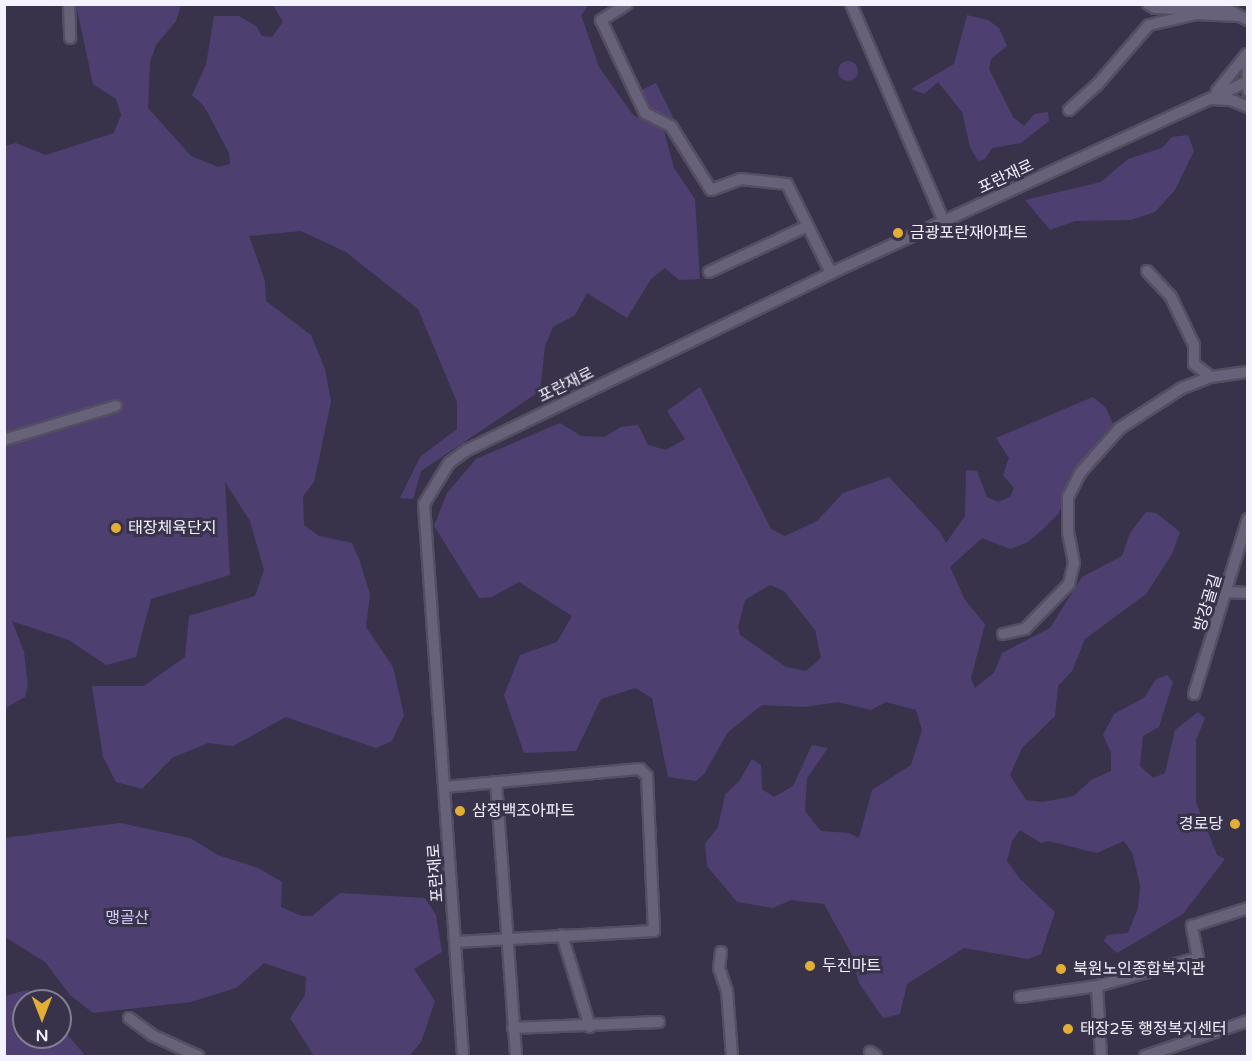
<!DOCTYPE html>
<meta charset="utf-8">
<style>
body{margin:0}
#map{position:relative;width:1252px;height:1061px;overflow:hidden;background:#38334a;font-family:"Varela Round","Noto Sans KR",sans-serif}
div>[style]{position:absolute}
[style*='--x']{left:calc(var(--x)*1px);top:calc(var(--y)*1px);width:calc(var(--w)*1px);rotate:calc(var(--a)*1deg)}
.green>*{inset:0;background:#4d4071}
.round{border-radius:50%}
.roads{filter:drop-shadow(2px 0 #534f61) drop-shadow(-2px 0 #534f61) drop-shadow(0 2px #534f61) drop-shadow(0 -2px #534f61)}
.minor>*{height:10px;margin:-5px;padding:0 5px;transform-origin:5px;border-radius:5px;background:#67627a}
.dots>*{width:16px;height:16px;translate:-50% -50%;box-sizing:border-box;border:3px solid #38334a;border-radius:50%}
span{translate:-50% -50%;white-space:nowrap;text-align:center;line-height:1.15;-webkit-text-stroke:6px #38334a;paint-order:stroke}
.street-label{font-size:16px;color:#f4f2fe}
.poi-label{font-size:16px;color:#f4f2fe}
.left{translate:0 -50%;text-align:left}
.right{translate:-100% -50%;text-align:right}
.park-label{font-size:16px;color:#d6cbff}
.frame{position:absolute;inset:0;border:6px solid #f4f2fe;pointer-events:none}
.north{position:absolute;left:12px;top:989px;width:60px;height:60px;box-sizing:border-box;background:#38334a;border:2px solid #837f92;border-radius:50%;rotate:180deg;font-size:16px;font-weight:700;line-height:24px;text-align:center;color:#f4f2fe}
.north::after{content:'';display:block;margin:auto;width:21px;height:27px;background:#e2af34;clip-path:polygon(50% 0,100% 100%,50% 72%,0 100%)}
</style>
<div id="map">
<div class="green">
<i style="clip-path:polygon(76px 5px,181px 5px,176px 21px,156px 45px,150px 62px,148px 108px,191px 156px,218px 167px,230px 164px,229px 153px,204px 106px,192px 95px,206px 65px,214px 16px,239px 16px,256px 26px,262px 36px,272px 37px,283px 22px,273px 5px,589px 5px,581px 15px,599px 67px,633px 115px,664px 131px,674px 168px,695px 199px,700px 279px,679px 280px,665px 268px,651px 279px,627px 318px,587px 293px,575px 315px,553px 327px,545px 346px,540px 391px,421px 471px,413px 499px,400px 498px,420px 457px,457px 429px,457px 402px,418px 309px,346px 252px,301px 231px,249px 236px,265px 281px,266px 301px,311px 335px,325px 369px,331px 402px,314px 482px,303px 496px,304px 525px,319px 536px,352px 543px,359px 559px,370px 594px,366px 627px,393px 667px,404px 715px,392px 741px,376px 748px,286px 717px,233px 746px,208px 743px,172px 758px,142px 789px,116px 782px,103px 757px,92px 686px,144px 686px,185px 657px,189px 616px,255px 596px,264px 570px,250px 521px,225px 482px,230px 575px,151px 599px,136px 657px,106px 665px,69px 640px,12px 621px,24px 652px,28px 686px,25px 697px,7px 707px,5px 713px,5px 146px,16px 143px,46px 155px,114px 133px,121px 115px,116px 99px,93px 84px)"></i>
<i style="clip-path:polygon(967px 15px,988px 20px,999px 28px,1007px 46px,991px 59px,989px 69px,1013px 117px,1024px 126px,1034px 114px,1048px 112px,1049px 121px,1021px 143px,992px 148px,985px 159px,978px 161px,970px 147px,962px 112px,938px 82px,924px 94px,911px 89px,954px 64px)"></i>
<i class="round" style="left:838px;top:61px;width:20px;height:20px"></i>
<i style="clip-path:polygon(656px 83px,674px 119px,652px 111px,641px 90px)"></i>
<i style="clip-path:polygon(1188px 135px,1194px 151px,1175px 190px,1155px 212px,1131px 220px,1075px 221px,1050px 230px,1025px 200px,1101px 182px,1128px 159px,1162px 148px,1172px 137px)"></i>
<i style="clip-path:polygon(evenodd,700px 387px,771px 529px,785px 536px,817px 521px,843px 493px,889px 477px,940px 532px,946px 543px,965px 516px,966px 470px,977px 471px,987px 497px,998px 502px,1010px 497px,1014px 488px,1003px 475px,1009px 458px,996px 438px,1093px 397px,1106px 408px,1113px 424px,1101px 443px,1076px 467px,1059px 513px,1043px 529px,1028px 542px,1010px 549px,982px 538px,950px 567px,965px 600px,985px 624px,971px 678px,975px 688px,994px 673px,1002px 653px,1050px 628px,1082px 577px,1122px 556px,1130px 533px,1146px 512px,1156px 513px,1180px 532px,1172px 554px,1146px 594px,1085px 639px,1072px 671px,1058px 686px,1055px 716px,1022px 748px,1010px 775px,1026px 800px,1043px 802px,1074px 796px,1091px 780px,1111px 771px,1111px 753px,1103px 735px,1114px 714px,1145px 697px,1156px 679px,1167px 675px,1173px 682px,1159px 727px,1143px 736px,1140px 766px,1153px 778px,1165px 773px,1175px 730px,1198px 712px,1205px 718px,1196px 740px,1196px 802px,1217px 855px,1225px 859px,1183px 914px,1117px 953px,1104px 941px,1107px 935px,1128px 933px,1138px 908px,1140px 886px,1133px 854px,1124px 841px,1097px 853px,1049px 841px,1041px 843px,1020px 830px,1012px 841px,1007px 861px,1020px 879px,1055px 912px,1041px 954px,1028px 959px,964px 948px,907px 984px,900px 1014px,883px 1018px,859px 983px,851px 953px,824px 904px,791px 900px,773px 908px,737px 902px,707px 866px,705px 844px,718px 827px,725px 795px,740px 780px,752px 759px,761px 765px,762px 789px,774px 797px,793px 786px,812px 745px,828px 748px,807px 778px,805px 811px,821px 831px,849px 833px,859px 838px,872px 790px,911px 765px,922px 730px,916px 710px,886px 702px,871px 710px,838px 702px,804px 707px,762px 705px,728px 732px,704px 774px,696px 781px,668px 777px,652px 698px,635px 688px,601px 699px,576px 751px,524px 753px,504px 695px,520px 655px,557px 642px,572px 616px,519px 582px,492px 597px,479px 598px,434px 526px,447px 493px,476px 459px,560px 423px,581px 436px,604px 437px,621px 427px,638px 425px,648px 445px,666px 450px,685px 439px,667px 411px,700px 387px,770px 585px,784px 591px,815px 630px,821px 658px,806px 671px,786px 667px,740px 635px,738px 627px,745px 600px,770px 585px)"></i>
<i style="clip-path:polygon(120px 823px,190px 838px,218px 855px,258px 868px,282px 882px,281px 907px,302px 916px,312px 916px,340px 893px,425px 898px,436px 915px,442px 952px,414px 969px,435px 1001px,421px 1042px,409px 1056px,314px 1056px,290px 1018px,305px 995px,306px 977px,264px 963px,236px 988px,191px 1002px,93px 1013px,70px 995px,45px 962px,5px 937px,5px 838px)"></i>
<i style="clip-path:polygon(27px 990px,41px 994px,45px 1001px,24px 1001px,24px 1037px,60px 1037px,60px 1026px,84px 1054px,81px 1056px,5px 1056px,5px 996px)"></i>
</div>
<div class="roads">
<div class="minor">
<i style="--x:69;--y:4;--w:34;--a:88"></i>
<i style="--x:627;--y:4;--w:31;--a:148"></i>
<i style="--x:601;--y:20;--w:103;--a:64.7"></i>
<i style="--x:645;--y:113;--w:29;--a:27"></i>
<i style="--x:671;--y:126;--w:75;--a:58"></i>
<i style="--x:711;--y:190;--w:32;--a:-20"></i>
<i style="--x:741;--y:179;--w:46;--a:6.2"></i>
<i style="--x:787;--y:184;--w:99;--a:63.7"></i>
<i style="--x:851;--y:4;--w:237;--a:66.9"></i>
<i style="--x:1148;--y:4;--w:8;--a:30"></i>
<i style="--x:1155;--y:8;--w:75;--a:2.3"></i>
<i style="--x:1230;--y:11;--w:20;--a:27"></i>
<i style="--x:1247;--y:57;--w:34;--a:88"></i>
<i style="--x:1217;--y:91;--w:48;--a:-51"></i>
<i style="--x:1210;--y:99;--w:21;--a:3"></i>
<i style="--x:1231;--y:100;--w:18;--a:22"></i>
<i style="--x:1069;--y:110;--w:38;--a:-42"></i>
<i style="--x:1097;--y:85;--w:79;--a:-49.1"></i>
<i style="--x:1149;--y:25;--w:48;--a:-13.2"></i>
<i style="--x:1196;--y:14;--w:43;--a:2.7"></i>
<i style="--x:1147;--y:271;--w:35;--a:47"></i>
<i style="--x:1171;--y:297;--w:53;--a:64.4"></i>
<i style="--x:1194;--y:345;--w:19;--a:90"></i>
<i style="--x:1194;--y:364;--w:21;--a:37"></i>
<i style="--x:709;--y:272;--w:108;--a:-25.1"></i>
<i style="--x:4;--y:440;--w:117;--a:-16.9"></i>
<i style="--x:1227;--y:592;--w:21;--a:3"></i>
<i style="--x:1003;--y:634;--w:23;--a:-13"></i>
<i style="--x:1025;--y:629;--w:63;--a:-45.6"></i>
<i style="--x:1069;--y:584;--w:22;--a:-77"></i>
<i style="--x:1074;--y:563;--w:31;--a:-101"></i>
<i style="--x:1068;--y:533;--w:36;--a:-90"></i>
<i style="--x:1068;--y:497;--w:27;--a:-63"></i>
<i style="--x:1080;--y:473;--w:60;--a:-48.4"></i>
<i style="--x:1120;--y:428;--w:74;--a:-32.8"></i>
<i style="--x:1182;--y:388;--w:31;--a:-21"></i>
<i style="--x:1211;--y:377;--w:37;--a:-8"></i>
<i style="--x:1194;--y:694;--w:183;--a:-72.9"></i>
<i style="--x:496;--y:782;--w:275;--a:85.8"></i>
<i style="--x:445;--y:787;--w:196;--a:-5.3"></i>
<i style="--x:640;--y:769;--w:10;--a:45"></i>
<i style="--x:647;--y:776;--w:155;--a:87.4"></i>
<i style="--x:654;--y:931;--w:198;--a:176.8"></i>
<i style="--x:562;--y:935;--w:96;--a:73.1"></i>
<i style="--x:721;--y:952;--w:16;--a:97"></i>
<i style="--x:719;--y:968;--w:24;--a:71"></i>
<i style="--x:727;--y:991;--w:65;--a:85.6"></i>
<i style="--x:1020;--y:997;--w:78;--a:-8.1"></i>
<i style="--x:129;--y:1018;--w:29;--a:36"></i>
<i style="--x:152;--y:1035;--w:51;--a:24.5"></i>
<i style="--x:513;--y:1028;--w:146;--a:-2.4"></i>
<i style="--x:870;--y:1052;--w:7;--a:34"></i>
<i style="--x:463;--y:1056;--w:553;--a:-94.04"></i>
<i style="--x:424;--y:504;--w:48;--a:-58.6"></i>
<i style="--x:449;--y:463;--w:22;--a:-36"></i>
<i style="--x:467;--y:450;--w:405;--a:-25.9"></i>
<i style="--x:831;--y:273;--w:459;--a:-24.7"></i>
<i style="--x:1101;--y:1056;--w:70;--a:-93.3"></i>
<i style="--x:1097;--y:986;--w:105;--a:-15.5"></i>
<i style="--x:1198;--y:958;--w:33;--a:-101"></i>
<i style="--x:1192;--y:926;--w:59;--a:-17.8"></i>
<i style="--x:1145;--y:1056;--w:109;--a:-18.8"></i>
</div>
</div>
<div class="dots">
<i style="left:898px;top:233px;background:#e2af34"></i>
<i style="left:116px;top:528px;background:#e2af34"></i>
<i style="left:460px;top:811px;background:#e2af34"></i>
<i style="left:1235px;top:824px;background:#e2af34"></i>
<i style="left:810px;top:966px;background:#e2af34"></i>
<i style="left:1061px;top:969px;background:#e2af34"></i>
<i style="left:1068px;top:1029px;background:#e2af34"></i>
</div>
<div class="street-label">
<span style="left:1006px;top:177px;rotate:-25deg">포란재로</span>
<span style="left:566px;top:385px;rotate:-26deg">포란재로</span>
<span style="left:1208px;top:603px;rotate:-73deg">방강골길</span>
<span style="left:436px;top:873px;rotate:-94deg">포란재로</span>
</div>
<div class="poi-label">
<span class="left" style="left:910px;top:233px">금광포란재아파트</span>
<span class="left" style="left:128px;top:528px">태장체육단지</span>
<span class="left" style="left:472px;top:811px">삼정백조아파트</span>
<span class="right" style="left:1223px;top:824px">경로당</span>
<span class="left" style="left:822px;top:966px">두진마트</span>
<span class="left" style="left:1073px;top:969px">북원노인종합복지관</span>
<span class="left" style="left:1080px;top:1029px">태장2동 행정복지센터</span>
</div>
<div class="park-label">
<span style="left:127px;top:918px">맹골산</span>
</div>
<div class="frame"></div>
<div class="north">N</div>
</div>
